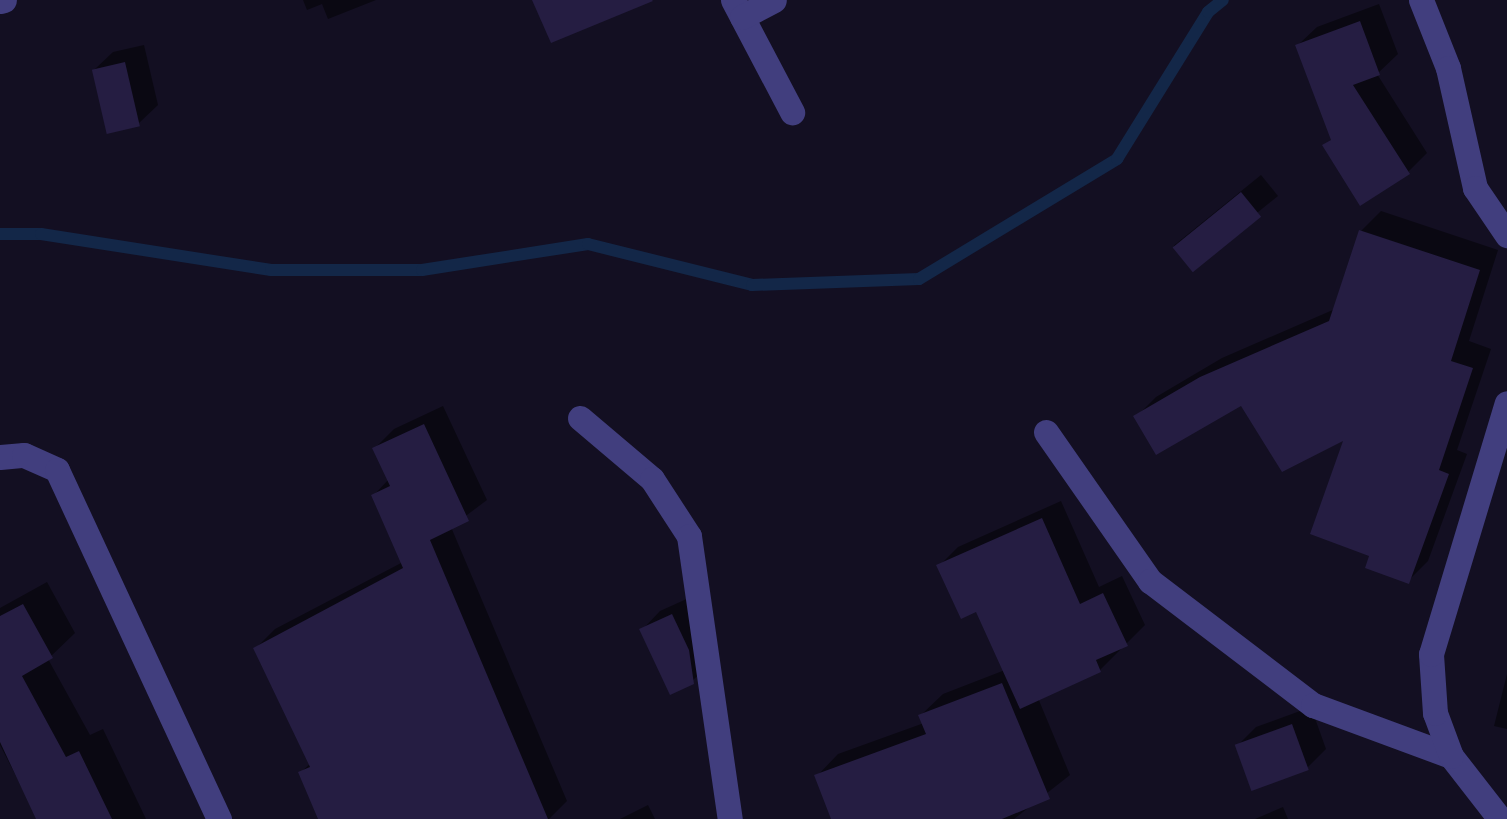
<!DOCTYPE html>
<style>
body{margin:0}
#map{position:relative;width:1507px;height:819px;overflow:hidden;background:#130f22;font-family:"Varela Round",sans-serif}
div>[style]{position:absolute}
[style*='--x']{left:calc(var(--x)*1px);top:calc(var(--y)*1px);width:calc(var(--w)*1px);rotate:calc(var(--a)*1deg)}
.shadow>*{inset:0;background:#0007;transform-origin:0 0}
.stream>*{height:12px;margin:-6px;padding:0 6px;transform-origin:6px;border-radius:6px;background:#132748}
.building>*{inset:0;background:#251d42;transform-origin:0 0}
.street>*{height:25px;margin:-12.5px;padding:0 12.5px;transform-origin:12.5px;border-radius:12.5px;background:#413e7e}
span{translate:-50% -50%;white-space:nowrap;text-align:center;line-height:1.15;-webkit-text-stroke:9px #130f22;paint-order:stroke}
</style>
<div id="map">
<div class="shadow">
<i style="clip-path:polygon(303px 0,376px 0,328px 19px,322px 4px,307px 10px)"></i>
<i style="clip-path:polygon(1379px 4px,1398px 54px,1377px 74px,1427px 153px,1408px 172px,1325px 146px,1333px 138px,1298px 45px,1317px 27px)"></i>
<i style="clip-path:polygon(144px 45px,158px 105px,139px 123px,94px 70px,113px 52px)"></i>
<i style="left:1261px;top:175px;width:27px;height:112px;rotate:51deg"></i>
<i style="clip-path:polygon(1381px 211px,1498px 250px,1469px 341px,1491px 349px,1457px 450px,1467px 454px,1428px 561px,1408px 581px,1372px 554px,1348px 436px,1242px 402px,1137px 416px,1156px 397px,1222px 358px,1335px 309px,1361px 231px)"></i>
<i style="clip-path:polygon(443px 406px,487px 500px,451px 527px,567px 801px,549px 819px,321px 819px,301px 772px,311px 763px,256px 648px,275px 629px,403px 562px,374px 495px,389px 479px,375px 448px,394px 429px)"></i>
<i style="clip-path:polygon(1061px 501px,1099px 587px,1122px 576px,1145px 625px,1100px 670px,1038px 698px,1070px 775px,1014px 819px,843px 819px,817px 776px,838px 754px,924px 723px,921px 715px,943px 694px,1005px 670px,978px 609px,939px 566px,958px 547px)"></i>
<i style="clip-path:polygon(47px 582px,75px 633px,48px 659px,90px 735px,103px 729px,146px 819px,38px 819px,0 745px,0 608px)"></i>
<i style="clip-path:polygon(691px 597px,712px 662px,692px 681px,642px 630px,660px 611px)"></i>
<i style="clip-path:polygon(1507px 674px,1507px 729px,1494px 726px)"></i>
<i style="clip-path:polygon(1311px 707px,1326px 749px,1308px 767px,1238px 745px,1256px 727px)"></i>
<i style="clip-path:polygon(648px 805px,655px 819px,620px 819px)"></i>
<i style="clip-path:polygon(1283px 807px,1288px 819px,1255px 819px)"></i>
</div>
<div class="stream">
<i style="--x:0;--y:234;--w:41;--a:0"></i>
<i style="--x:41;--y:234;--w:233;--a:8.9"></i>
<i style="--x:271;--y:270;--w:151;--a:0"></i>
<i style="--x:422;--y:270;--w:168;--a:-8.9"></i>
<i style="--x:588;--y:244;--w:169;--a:14"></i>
<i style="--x:752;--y:285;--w:167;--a:-2.1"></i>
<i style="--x:919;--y:279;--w:232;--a:-31.2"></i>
<i style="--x:1117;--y:159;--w:173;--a:-58.2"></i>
<i style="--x:1208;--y:12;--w:19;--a:-39"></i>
</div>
<div class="building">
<i style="clip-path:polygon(532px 0,652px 0,653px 1px,551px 43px)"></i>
<i style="clip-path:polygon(1360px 21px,1380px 75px,1353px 85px,1410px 174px,1360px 206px,1322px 145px,1331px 140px,1295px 45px)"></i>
<i style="left:125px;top:62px;width:66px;height:34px;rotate:77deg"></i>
<i style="left:1241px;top:192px;width:32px;height:88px;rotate:51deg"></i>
<i style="clip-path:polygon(1359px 230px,1480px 270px,1451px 361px,1473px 368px,1439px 470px,1449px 474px,1409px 584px,1365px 568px,1369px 556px,1310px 534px,1343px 441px,1282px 472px,1241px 406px,1156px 455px,1133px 416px,1200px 377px,1329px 321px)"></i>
<i style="clip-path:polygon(424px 424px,469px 521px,430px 540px,548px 819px,318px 819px,298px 772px,310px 767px,253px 648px,403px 568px,371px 495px,390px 486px,372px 448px)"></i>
<i style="clip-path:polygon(1042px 518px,1080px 604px,1103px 593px,1128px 646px,1096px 660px,1101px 672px,1020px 709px,976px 612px,961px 619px,936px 565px)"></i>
<i style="clip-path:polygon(23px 604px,53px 658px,22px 676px,66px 757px,79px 751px,112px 819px,36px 819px,0 742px,0 616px)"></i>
<i style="clip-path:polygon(672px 614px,689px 650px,694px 684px,670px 695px,639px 629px)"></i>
<i style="clip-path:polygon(1002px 683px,1050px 799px,1002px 819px,831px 819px,814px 775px,926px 734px,918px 715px)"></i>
<i style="left:1292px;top:724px;width:49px;height:61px;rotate:70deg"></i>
</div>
<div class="street">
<i style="--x:733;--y:0;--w:127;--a:62.2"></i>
<i style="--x:1421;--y:0;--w:73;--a:68.3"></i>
<i style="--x:1448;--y:68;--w:123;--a:77.3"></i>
<i style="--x:1475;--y:188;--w:57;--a:55.8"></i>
<i style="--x:0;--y:1;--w:4;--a:-14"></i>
<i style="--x:742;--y:17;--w:36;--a:-28"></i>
<i style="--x:580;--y:418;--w:94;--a:40.3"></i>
<i style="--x:652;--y:479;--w:68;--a:57"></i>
<i style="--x:689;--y:536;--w:286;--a:81.8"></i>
<i style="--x:1046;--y:432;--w:182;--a:55.1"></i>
<i style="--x:1150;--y:581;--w:205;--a:37.3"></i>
<i style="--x:1313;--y:705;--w:147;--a:20.3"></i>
<i style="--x:0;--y:457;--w:24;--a:-5"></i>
<i style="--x:24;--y:455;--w:36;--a:24"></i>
<i style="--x:57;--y:470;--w:385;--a:65.1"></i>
<i style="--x:1500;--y:819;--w:80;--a:-127.9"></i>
<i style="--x:1451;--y:756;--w:46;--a:-110.4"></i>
<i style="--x:1435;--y:713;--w:59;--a:-93.9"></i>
<i style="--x:1431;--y:654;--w:262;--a:-73.2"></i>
</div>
</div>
